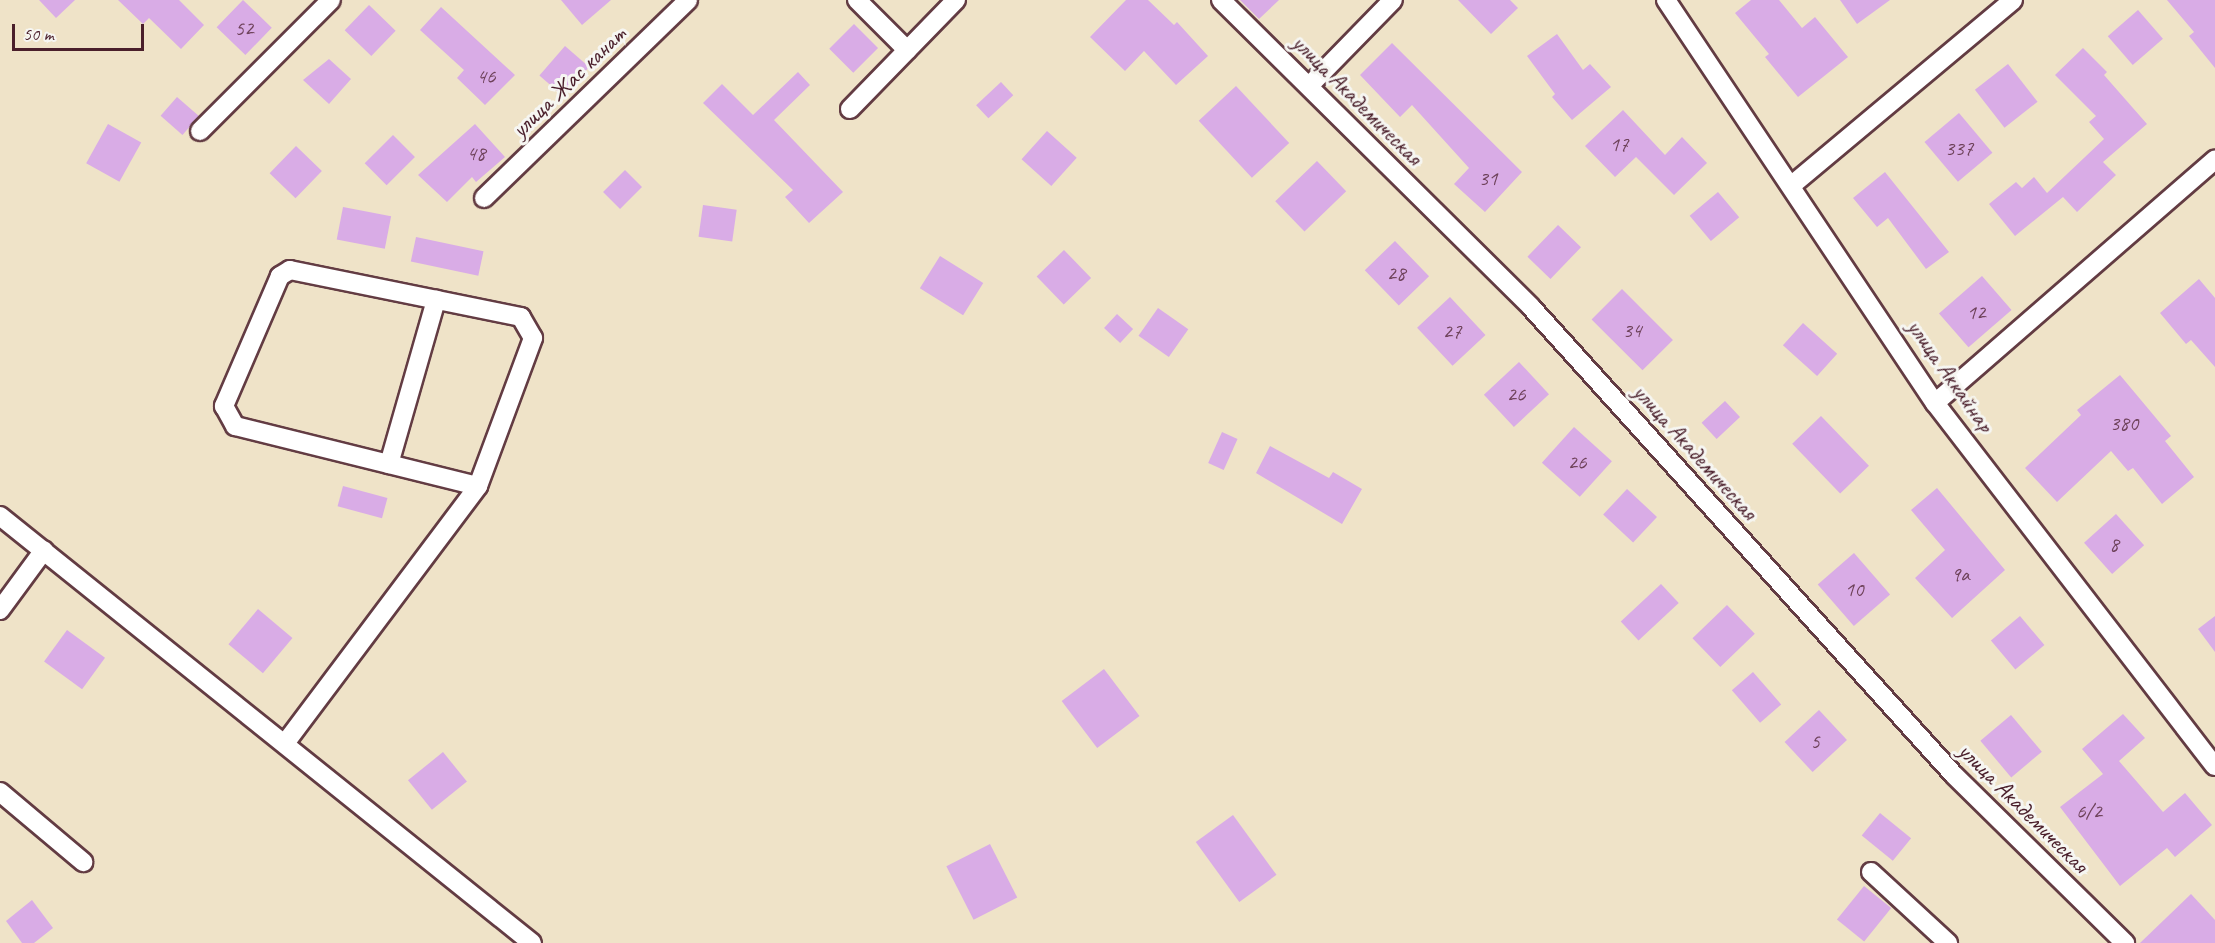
<!DOCTYPE html>
<meta charset="utf-8">
<style>
body{margin:0}
#map{position:relative;width:2215px;height:943px;overflow:hidden;background:#efe3c8;font-family:Caveat,sans-serif}
div>[style]{position:absolute}
[style*='--x']{left:calc(var(--x)*1px);top:calc(var(--y)*1px);width:calc(var(--w)*1px);rotate:calc(var(--a)*1deg)}
.building>*{inset:0;background:#d9ace6;transform-origin:0 0}
.roads{filter:drop-shadow(2px 0 #633c43) drop-shadow(-2px 0 #633c43) drop-shadow(0 2px #633c43) drop-shadow(0 -2px #633c43)}
.minor>*{height:18px;margin:-9px;padding:0 9px;transform-origin:9px;border-radius:9px;background:#fff}
span{translate:-50% -50%;white-space:nowrap;text-align:center;line-height:1.15;-webkit-text-stroke:6px #f6f6f2;paint-order:stroke}
.number-label{font-size:21px;color:#6e425a}
.number-label span{-webkit-text-stroke-width:0}
.street-label{font-size:24px;color:#4a1f2b}
.scale{position:absolute;left:12px;top:24px;width:132px;height:27px;box-sizing:border-box;border:3px solid #4a1f2b;border-top:0;padding-left:8px;font-size:18px;line-height:21px;white-space:nowrap;color:#4a1f2b;-webkit-text-stroke:4px #f6f6f2;paint-order:stroke}
</style>
<div id="map">
<div class="building">
<i style="clip-path:polygon(39px 0,75px 0,56px 18px)"></i>
<i style="clip-path:polygon(118px 0,179px 0,204px 25px,181px 49px,149px 18px,143px 24px)"></i>
<i style="left:243px;top:0;width:40px;height:38px;rotate:44deg"></i>
<i style="clip-path:polygon(561px 0,611px 0,582px 25px)"></i>
<i style="clip-path:polygon(1126px 0,1148px 0,1174px 25px,1177px 22px,1208px 56px,1176px 85px,1144px 51px,1125px 71px,1090px 37px)"></i>
<i style="clip-path:polygon(1240px 0,1279px 0,1259px 19px)"></i>
<i style="clip-path:polygon(1458px 0,1510px 0,1518px 8px,1491px 34px)"></i>
<i style="clip-path:polygon(1751px 0,1779px 0,1802px 28px,1815px 17px,1848px 57px,1798px 97px,1765px 57px,1769px 54px,1735px 13px)"></i>
<i style="clip-path:polygon(1840px 0,1890px 0,1857px 24px)"></i>
<i style="clip-path:polygon(2167px 0,2215px 0,2215px 68px,2189px 36px,2194px 32px)"></i>
<i style="left:369px;top:5px;width:37px;height:35px;rotate:44deg"></i>
<i style="clip-path:polygon(441px 7px,515px 75px,485px 105px,457px 78px,464px 70px,420px 30px)"></i>
<i style="left:2138px;top:10px;width:38px;height:40px;rotate:49deg"></i>
<i style="left:854px;top:24px;width:34px;height:35px;rotate:45deg"></i>
<i style="clip-path:polygon(1557px 34px,1583px 70px,1590px 64px,1611px 87px,1572px 120px,1552px 97px,1555px 94px,1527px 56px)"></i>
<i style="clip-path:polygon(1392px 43px,1522px 172px,1485px 212px,1454px 184px,1469px 168px,1412px 105px,1400px 117px,1360px 75px)"></i>
<i style="left:565px;top:46px;width:32px;height:39px;rotate:41deg"></i>
<i style="clip-path:polygon(2083px 48px,2107px 72px,2104px 75px,2147px 124px,2103px 162px,2116px 175px,2077px 212px,2063px 197px,2015px 236px,1989px 204px,2016px 182px,2022px 188px,2034px 177px,2047px 193px,2104px 139px,2089px 122px,2096px 116px,2055px 75px)"></i>
<i style="clip-path:polygon(329px 59px,351px 79px,329px 104px,303px 80px)"></i>
<i style="left:2008px;top:64px;width:48px;height:42px;rotate:52deg"></i>
<i style="clip-path:polygon(798px 72px,810px 85px,774px 120px,843px 192px,809px 223px,785px 197px,793px 190px,703px 103px,722px 84px,753px 115px)"></i>
<i style="left:1001px;top:82px;width:18px;height:34px;rotate:47deg"></i>
<i style="left:1236px;top:86px;width:78px;height:51px;rotate:47deg"></i>
<i style="left:177px;top:97px;width:29px;height:25px;rotate:41deg"></i>
<i style="clip-path:polygon(1623px 110px,1665px 155px,1682px 137px,1707px 163px,1674px 195px,1636px 157px,1615px 177px,1585px 146px)"></i>
<i style="left:1959px;top:113px;width:52px;height:45px;rotate:50deg"></i>
<i style="left:108px;top:124px;width:38px;height:45px;rotate:29deg"></i>
<i style="clip-path:polygon(475px 124px,505px 157px,476px 182px,472px 177px,447px 202px,418px 175px)"></i>
<i style="left:1047px;top:131px;width:40px;height:38px;rotate:42deg"></i>
<i style="left:393px;top:135px;width:31px;height:40px;rotate:45deg"></i>
<i style="left:296px;top:146px;width:36px;height:38px;rotate:44deg"></i>
<i style="left:1317px;top:161px;width:42px;height:58px;rotate:46deg"></i>
<i style="left:625px;top:170px;width:24px;height:31px;rotate:45deg"></i>
<i style="clip-path:polygon(1885px 172px,1949px 252px,1926px 269px,1888px 218px,1877px 227px,1853px 198px)"></i>
<i style="left:1718px;top:192px;width:33px;height:37px;rotate:50deg"></i>
<i style="left:703px;top:205px;width:34px;height:32px;rotate:8deg"></i>
<i style="left:343px;top:207px;width:49px;height:33px;rotate:11deg"></i>
<i style="left:1558px;top:225px;width:32px;height:44px;rotate:44deg"></i>
<i style="left:416px;top:237px;width:69px;height:25px;rotate:12deg"></i>
<i style="left:1395px;top:241px;width:49px;height:42px;rotate:46deg"></i>
<i style="left:1064px;top:250px;width:39px;height:38px;rotate:46deg"></i>
<i style="left:940px;top:256px;width:51px;height:38px;rotate:32deg"></i>
<i style="left:1982px;top:276px;width:45px;height:57px;rotate:49deg"></i>
<i style="clip-path:polygon(2199px 279px,2215px 298px,2215px 367px,2191px 340px,2186px 344px,2160px 313px)"></i>
<i style="left:1622px;top:289px;width:72px;height:43px;rotate:45deg"></i>
<i style="left:1450px;top:297px;width:52px;height:45px;rotate:47deg"></i>
<i style="left:1158px;top:308px;width:37px;height:34px;rotate:35deg"></i>
<i style="left:1117px;top:314px;width:22px;height:19px;rotate:43deg"></i>
<i style="left:1803px;top:323px;width:46px;height:30px;rotate:42deg"></i>
<i style="left:1519px;top:362px;width:44px;height:48px;rotate:47deg"></i>
<i style="clip-path:polygon(2120px 375px,2171px 436px,2165px 441px,2194px 477px,2162px 504px,2133px 468px,2128px 471px,2111px 451px,2057px 502px,2025px 468px,2081px 415px,2077px 410px)"></i>
<i style="left:1725px;top:401px;width:22px;height:32px;rotate:47deg"></i>
<i style="left:1821px;top:416px;width:69px;height:40px;rotate:46deg"></i>
<i style="left:1574px;top:427px;width:51px;height:48px;rotate:42deg"></i>
<i style="left:1222px;top:432px;width:17px;height:34px;rotate:24deg"></i>
<i style="clip-path:polygon(1270px 446px,1329px 478px,1333px 472px,1362px 489px,1342px 524px,1256px 473px)"></i>
<i style="left:343px;top:486px;width:46px;height:21px;rotate:15deg"></i>
<i style="clip-path:polygon(1937px 488px,2005px 570px,1952px 618px,1915px 578px,1945px 550px,1911px 510px)"></i>
<i style="left:1627px;top:489px;width:41px;height:35px;rotate:43deg"></i>
<i style="left:2116px;top:514px;width:42px;height:43px;rotate:48deg"></i>
<i style="left:1854px;top:553px;width:55px;height:48px;rotate:49deg"></i>
<i style="left:1661px;top:584px;width:26px;height:55px;rotate:47deg"></i>
<i style="left:1727px;top:605px;width:40px;height:48px;rotate:46deg"></i>
<i style="left:258px;top:609px;width:45px;height:46px;rotate:40deg"></i>
<i style="left:2020px;top:616px;width:38px;height:38px;rotate:50deg"></i>
<i style="clip-path:polygon(2215px 616px,2215px 652px,2198px 629px)"></i>
<i style="left:67px;top:630px;width:47px;height:39px;rotate:36deg"></i>
<i style="left:1104px;top:669px;width:59px;height:53px;rotate:53deg"></i>
<i style="left:1753px;top:672px;width:43px;height:28px;rotate:49deg"></i>
<i style="left:1819px;top:710px;width:41px;height:47px;rotate:47deg"></i>
<i style="clip-path:polygon(2123px 714px,2145px 738px,2119px 761px,2163px 812px,2185px 793px,2212px 825px,2175px 857px,2167px 848px,2120px 886px,2060px 807px,2103px 774px,2082px 749px)"></i>
<i style="left:2011px;top:715px;width:48px;height:40px;rotate:50deg"></i>
<i style="left:443px;top:752px;width:38px;height:45px;rotate:51deg"></i>
<i style="left:1880px;top:813px;width:40px;height:29px;rotate:39deg"></i>
<i style="left:1233px;top:815px;width:74px;height:46px;rotate:54deg"></i>
<i style="left:990px;top:844px;width:60px;height:49px;rotate:63deg"></i>
<i style="left:1864px;top:886px;width:35px;height:43px;rotate:39deg"></i>
<i style="clip-path:polygon(2191px 894px,2215px 920px,2215px 943px,2140px 943px)"></i>
<i style="clip-path:polygon(32px 900px,53px 928px,34px 943px,22px 943px,6px 921px)"></i>
</div>
<div class="roads">
<div class="minor">
<i style="--x:857;--y:0;--w:71;--a:45"></i>
<i style="--x:1221;--y:0;--w:436;--a:44.7"></i>
<i style="--x:1531;--y:307;--w:631;--a:47.89"></i>
<i style="--x:1954;--y:775;--w:240;--a:44.5"></i>
<i style="--x:1666;--y:0;--w:485;--a:56.3"></i>
<i style="--x:1935;--y:403;--w:458;--a:52.4"></i>
<i style="--x:1309;--y:86;--w:120;--a:-45.7"></i>
<i style="--x:850;--y:109;--w:152;--a:-45.8"></i>
<i style="--x:200;--y:131;--w:185;--a:-45"></i>
<i style="--x:1792;--y:185;--w:288;--a:-39.9"></i>
<i style="--x:484;--y:198;--w:284;--a:-44.1"></i>
<i style="--x:1935;--y:403;--w:371;--a:-41"></i>
<i style="--x:389;--y:464;--w:171;--a:-74"></i>
<i style="--x:0;--y:516;--w:682;--a:38.75"></i>
<i style="--x:0;--y:610;--w:74;--a:-53.7"></i>
<i style="--x:286;--y:742;--w:320;--a:-53.1"></i>
<i style="--x:478;--y:486;--w:158;--a:-69.6"></i>
<i style="--x:533;--y:338;--w:24;--a:-120"></i>
<i style="--x:521;--y:317;--w:236;--a:-168.5"></i>
<i style="--x:290;--y:270;--w:12;--a:149"></i>
<i style="--x:280;--y:276;--w:142;--a:113.3"></i>
<i style="--x:224;--y:406;--w:23;--a:61"></i>
<i style="--x:235;--y:426;--w:250;--a:13.9"></i>
<i style="--x:0;--y:792;--w:109;--a:40.1"></i>
<i style="--x:1871;--y:872;--w:105;--a:42.7"></i>
</div>
</div>
<div class="number-label">
<span style="left:244px;top:28px">52</span>
<span style="left:486px;top:76px">46</span>
<span style="left:1619px;top:144px">17</span>
<span style="left:1959px;top:148px">337</span>
<span style="left:476px;top:153px">48</span>
<span style="left:1488px;top:178px">31</span>
<span style="left:1396px;top:273px">28</span>
<span style="left:1976px;top:312px">12</span>
<span style="left:1632px;top:330px">34</span>
<span style="left:1452px;top:331px">27</span>
<span style="left:1516px;top:394px">26</span>
<span style="left:2124px;top:423px">380</span>
<span style="left:1577px;top:462px">26</span>
<span style="left:2114px;top:544px">8</span>
<span style="left:1960px;top:574px">9а</span>
<span style="left:1854px;top:589px">10</span>
<span style="left:1815px;top:741px">5</span>
<span style="left:2089px;top:811px">6/2</span>
</div>
<div class="street-label">
<span style="left:569px;top:82px;rotate:-44deg">улица Жас канат</span>
<span style="left:1357px;top:100px;rotate:45deg">улица Академическая</span>
<span style="left:1950px;top:376px;rotate:55deg">улица Аккайнар</span>
<span style="left:1695px;top:452px;rotate:48deg">улица Академическая</span>
<span style="left:2023px;top:808px;rotate:45deg">улица Академическая</span>
</div>
<div class="scale">50 m</div>
</div>
